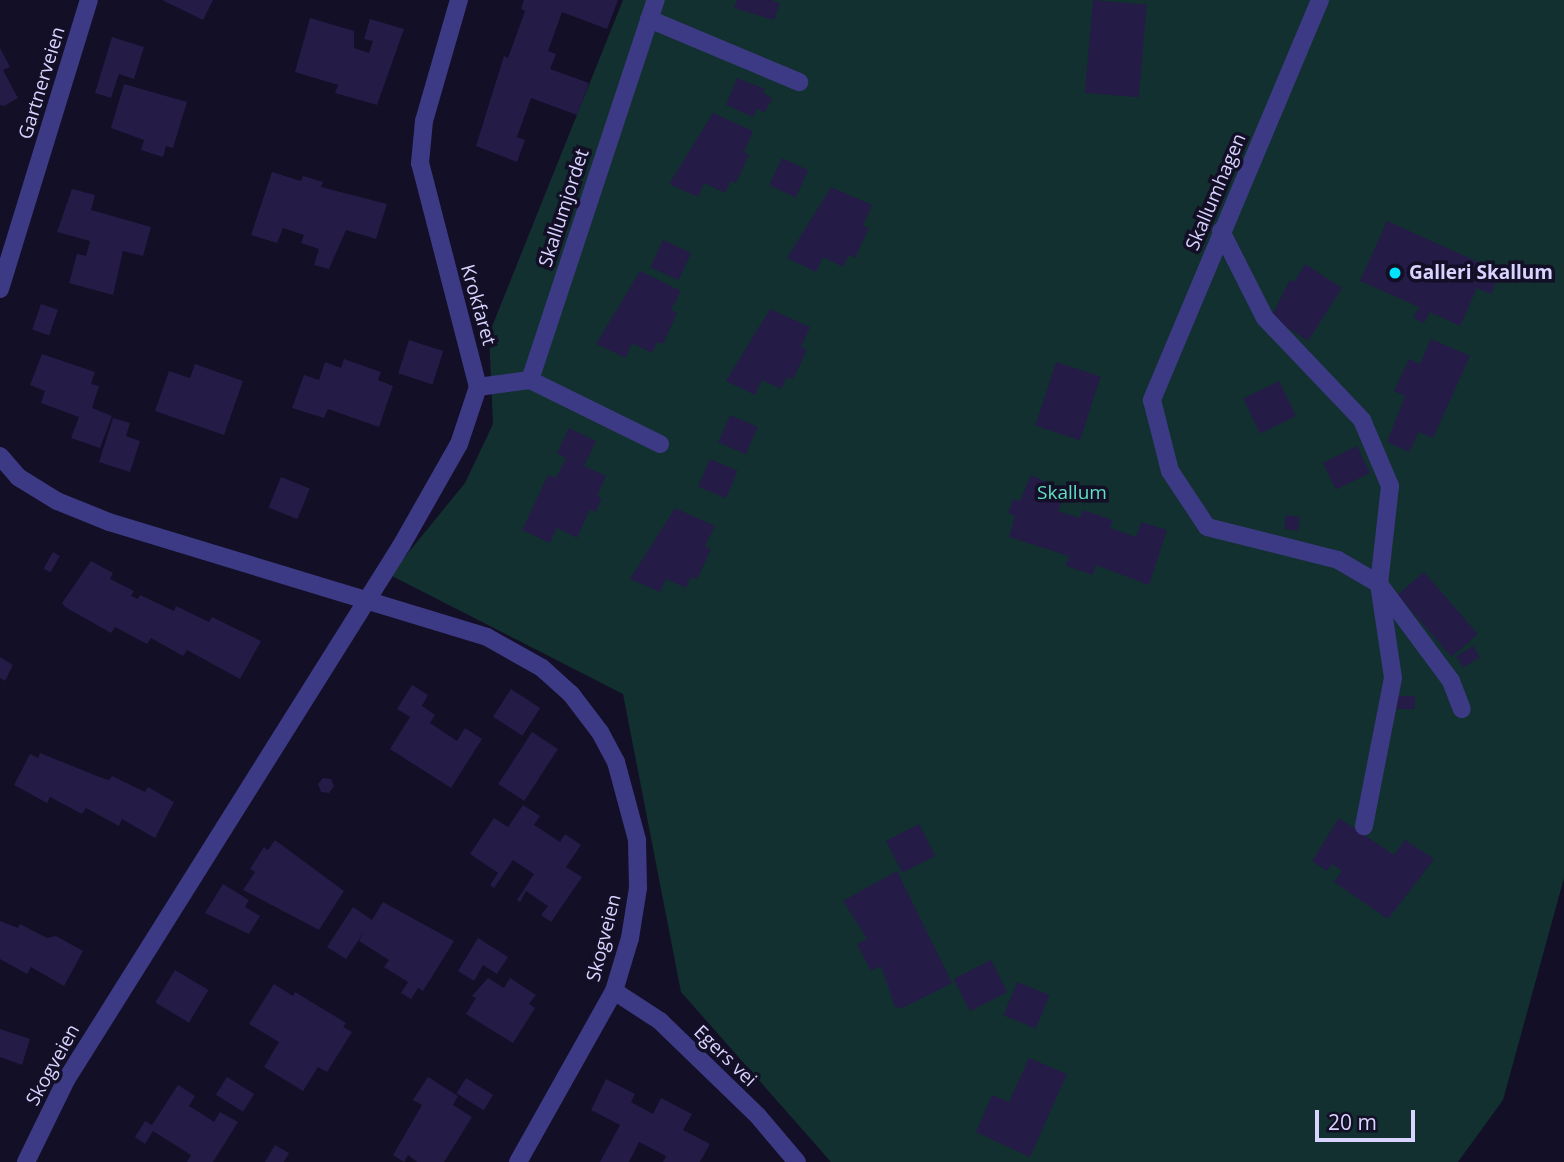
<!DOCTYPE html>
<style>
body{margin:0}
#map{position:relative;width:1564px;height:1162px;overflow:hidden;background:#130f26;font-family:"Open Sans",sans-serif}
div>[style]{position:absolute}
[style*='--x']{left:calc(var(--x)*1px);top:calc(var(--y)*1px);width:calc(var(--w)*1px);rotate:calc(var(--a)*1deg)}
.green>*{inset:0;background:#12302f}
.building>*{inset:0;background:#241b47;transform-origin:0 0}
.minor>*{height:18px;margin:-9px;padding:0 9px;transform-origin:9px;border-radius:9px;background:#3d3a85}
.dots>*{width:19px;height:19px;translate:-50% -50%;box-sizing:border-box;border:4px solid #130f26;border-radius:50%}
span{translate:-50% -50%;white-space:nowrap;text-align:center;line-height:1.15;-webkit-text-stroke:7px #130f26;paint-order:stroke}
.street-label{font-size:19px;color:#d9d4ff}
.poi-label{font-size:19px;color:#d9d4ff;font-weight:700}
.left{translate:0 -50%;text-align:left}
.park-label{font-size:19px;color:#5fe0c0}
.scale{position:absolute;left:1315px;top:1110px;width:100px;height:32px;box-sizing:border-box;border:4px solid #d9d4ff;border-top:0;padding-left:9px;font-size:21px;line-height:24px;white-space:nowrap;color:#d9d4ff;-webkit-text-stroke:5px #130f26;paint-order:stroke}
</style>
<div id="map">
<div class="green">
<i style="clip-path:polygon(623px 0,1564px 0,1564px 878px,1503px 1100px,1458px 1162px,831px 1162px,681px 992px,623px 694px,390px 575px,465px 483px,493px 424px,489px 334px)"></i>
</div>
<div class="building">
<i style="clip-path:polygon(162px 0,213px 0,203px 20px)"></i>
<i style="clip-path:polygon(524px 0,618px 0,607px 29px,562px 12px,548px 51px,556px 54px,550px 69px,589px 83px,577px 115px,531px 98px,517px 137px,525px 140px,517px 162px,476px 146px,504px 56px,508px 58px,525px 11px,521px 9px)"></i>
<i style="clip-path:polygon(737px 0,770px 0,780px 3px,774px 20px,734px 8px)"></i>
<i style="left:1093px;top:0;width:54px;height:93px;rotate:5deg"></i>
<i style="clip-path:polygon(310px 18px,354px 31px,354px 48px,369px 53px,373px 41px,364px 39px,370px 19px,404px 29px,377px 105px,335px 93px,338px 85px,295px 72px)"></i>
<i style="clip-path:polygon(112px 37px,144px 47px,134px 79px,119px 74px,111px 98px,95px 93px)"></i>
<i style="clip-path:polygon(0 48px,10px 67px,3px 70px,18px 98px,4px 106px,0 105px)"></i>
<i style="clip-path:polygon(737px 78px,765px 89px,763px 93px,772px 98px,765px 112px,757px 109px,753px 117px,726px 105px)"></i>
<i style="clip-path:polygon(124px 84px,187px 102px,173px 148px,166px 146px,163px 157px,141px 150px,144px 140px,111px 128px)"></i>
<i style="clip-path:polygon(713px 113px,753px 131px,744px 152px,749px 155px,736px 183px,731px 181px,725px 193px,704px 183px,698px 197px,669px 184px)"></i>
<i style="left:782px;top:158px;width:29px;height:30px;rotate:25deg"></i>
<i style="clip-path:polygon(272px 172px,301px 181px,303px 176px,323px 182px,321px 187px,387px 204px,376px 239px,346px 230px,329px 269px,314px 265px,319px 249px,301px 243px,304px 235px,283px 228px,277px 243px,251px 235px)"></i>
<i style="clip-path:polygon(831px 187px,872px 205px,863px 226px,869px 228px,855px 258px,849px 255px,843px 267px,823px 257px,816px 272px,787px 258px)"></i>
<i style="clip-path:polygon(72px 189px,95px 195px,91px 210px,151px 227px,143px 256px,123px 251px,113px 295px,69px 283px,77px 254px,86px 256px,90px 241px,57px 232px)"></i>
<i style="clip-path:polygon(1387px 221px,1487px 266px,1485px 271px,1498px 278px,1491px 294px,1477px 288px,1460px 326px,1430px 312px,1424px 323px,1413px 318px,1419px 307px,1360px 281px)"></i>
<i style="left:663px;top:240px;width:31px;height:30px;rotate:25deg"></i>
<i style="clip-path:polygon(1305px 264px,1342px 288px,1308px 341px,1271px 317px,1290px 280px,1294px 282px)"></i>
<i style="clip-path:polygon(640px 271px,681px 291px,671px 310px,677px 313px,663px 344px,657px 342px,652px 353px,632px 343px,626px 358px,596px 344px)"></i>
<i style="left:41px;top:304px;width:18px;height:27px;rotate:19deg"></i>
<i style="clip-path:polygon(770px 309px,810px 327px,801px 347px,807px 350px,793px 379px,787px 377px,781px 389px,762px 380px,755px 395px,726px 381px)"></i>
<i style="clip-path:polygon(1431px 339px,1470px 356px,1433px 438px,1419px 432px,1409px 452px,1387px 442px,1405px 396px,1394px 391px,1409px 359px,1420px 364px)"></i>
<i style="left:409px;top:340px;width:36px;height:35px;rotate:18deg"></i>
<i style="clip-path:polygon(42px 354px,95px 372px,91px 384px,99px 386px,92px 408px,112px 416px,100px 448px,71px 438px,79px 417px,41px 403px,45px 391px,30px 385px)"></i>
<i style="clip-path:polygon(344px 359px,381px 372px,378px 380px,393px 386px,379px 427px,328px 409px,324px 418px,292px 408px,304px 375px,319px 380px,325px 362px,341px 368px)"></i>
<i style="left:1056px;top:362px;width:47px;height:67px;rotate:18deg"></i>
<i style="clip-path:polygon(195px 364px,243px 381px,224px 435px,155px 411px,169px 371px,190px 378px)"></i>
<i style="left:1279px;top:381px;width:39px;height:40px;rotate:64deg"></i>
<i style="left:730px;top:415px;width:30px;height:30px;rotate:23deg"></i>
<i style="clip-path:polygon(113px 418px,130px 423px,126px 436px,140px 441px,130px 472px,99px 462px)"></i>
<i style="clip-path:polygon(569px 428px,596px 441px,584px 466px,606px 476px,597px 496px,602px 498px,596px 512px,590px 509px,577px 538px,557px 528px,550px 543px,522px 530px,548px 475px,556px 478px,566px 458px,557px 453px)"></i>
<i style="left:1357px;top:446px;width:30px;height:38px;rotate:64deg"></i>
<i style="left:710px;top:459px;width:30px;height:30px;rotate:23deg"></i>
<i style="clip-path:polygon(1031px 475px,1065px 491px,1058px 511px,1080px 518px,1083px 510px,1113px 520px,1110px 528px,1136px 537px,1141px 522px,1167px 530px,1149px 585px,1096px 565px,1093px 575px,1066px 566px,1069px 556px,1009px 537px,1015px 516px,1008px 513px,1013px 499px,1020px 501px)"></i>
<i style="left:281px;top:477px;width:31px;height:33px;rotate:22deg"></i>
<i style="clip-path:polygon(675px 508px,715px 526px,705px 546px,711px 549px,697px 579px,691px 577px,686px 588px,666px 579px,660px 592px,630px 579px)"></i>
<i style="left:1286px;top:515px;width:14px;height:14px;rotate:8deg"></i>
<i style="left:53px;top:552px;width:8px;height:19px;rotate:30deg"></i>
<i style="clip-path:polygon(91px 561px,113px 573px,110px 579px,134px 591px,131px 596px,138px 599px,140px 595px,174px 611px,176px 606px,209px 622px,212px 617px,261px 641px,240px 679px,187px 650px,183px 656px,151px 638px,147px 644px,115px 627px,111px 633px,65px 607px,62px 603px)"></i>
<i style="left:1424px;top:572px;width:82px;height:35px;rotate:49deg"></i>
<i style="left:1473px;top:646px;width:13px;height:20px;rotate:58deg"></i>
<i style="clip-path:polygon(0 657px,13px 665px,5px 681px,0 678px)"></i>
<i style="clip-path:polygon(412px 685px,428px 695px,422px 706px,435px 715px,430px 723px,457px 741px,465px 728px,482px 739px,451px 788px,390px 749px,410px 717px,397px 709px)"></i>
<i style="left:511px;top:689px;width:35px;height:33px;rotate:33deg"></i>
<i style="left:1415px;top:696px;width:13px;height:19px;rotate:90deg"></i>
<i style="left:532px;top:732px;width:31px;height:62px;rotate:33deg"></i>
<i style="clip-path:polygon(40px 753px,102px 778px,109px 780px,112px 776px,145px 792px,148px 787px,174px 802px,155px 838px,122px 819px,119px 826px,86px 808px,82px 814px,50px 797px,47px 803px,14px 785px,30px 754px,38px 758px)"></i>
<i style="clip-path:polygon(323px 778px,331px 779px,334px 786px,329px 793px,321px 792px,318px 784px)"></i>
<i style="clip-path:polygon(523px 805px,540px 816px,534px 825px,560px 842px,565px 834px,581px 845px,566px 867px,582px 877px,551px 922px,541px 915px,548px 906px,526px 891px,520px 902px,517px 900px,534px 874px,513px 860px,494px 888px,490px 885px,498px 873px,470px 854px,494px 818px,508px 827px)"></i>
<i style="clip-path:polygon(1339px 818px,1394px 855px,1405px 840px,1434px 859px,1388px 919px,1334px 882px,1342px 871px,1332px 864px,1327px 871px,1312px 861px)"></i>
<i style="left:919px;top:824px;width:36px;height:37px;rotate:63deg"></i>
<i style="clip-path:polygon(275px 840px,344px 891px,319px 930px,243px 890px,255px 872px,250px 869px,264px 847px,268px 850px)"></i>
<i style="clip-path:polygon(897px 871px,952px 983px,902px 1008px,895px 1007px,881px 966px,871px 971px,857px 944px,867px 939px,843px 901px)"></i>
<i style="clip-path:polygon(223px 884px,249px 900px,245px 907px,260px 916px,249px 934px,205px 913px)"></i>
<i style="clip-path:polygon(383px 902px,454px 941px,423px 991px,418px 988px,411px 999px,401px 993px,408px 982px,384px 967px,389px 960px,359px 941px,364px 932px,346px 959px,327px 947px,353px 907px,372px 920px)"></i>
<i style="clip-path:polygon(0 921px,18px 928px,20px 924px,47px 938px,56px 936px,83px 951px,64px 986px,31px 967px,27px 974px,0 959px)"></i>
<i style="clip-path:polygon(478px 938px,508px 957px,497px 974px,483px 965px,474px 981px,458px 971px)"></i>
<i style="left:991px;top:960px;width:36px;height:42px;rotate:63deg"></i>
<i style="left:175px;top:970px;width:39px;height:38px;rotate:31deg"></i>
<i style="clip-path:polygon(488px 978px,504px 988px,510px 978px,536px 995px,529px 1004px,535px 1008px,513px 1043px,466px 1014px,476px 998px,472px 996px)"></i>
<i style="left:1017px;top:982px;width:35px;height:36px;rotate:22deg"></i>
<i style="clip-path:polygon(274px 984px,293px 996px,295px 992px,346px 1023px,343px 1027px,352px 1032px,327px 1072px,318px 1067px,303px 1091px,264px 1067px,279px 1042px,249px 1024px)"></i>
<i style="clip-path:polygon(0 1029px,30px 1039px,22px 1065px,0 1057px)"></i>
<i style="clip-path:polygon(1029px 1058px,1067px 1074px,1030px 1157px,976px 1132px,992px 1095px,1009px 1102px)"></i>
<i style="left:227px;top:1077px;width:32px;height:21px;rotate:32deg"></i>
<i style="clip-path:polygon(428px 1077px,458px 1096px,453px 1105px,472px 1117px,444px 1162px,417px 1162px,408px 1155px,404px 1162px,393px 1155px,422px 1105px,413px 1100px)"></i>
<i style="left:466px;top:1078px;width:32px;height:18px;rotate:32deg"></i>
<i style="clip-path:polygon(606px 1079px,635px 1094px,631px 1102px,653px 1114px,661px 1098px,692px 1114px,683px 1130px,710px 1144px,700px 1162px,663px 1162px,666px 1156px,639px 1142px,629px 1162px,600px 1162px,620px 1125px,591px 1110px)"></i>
<i style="clip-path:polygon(178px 1085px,195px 1096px,189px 1106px,202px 1114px,214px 1122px,220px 1112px,238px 1122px,213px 1162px,187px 1162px,191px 1155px,153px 1131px,145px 1144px,135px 1137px,145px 1121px,152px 1125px)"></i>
<i style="clip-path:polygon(275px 1145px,289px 1153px,284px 1162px,265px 1162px)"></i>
</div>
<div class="minor">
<i style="--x:1320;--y:0;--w:434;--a:112.8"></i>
<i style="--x:1152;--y:400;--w:73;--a:75.8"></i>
<i style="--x:1170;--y:471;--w:67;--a:56.5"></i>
<i style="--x:1207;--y:527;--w:135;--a:14.1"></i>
<i style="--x:1338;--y:560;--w:48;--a:30.3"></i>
<i style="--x:1379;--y:584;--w:95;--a:81.5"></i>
<i style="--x:1393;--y:678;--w:151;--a:101.1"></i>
<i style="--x:649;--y:19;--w:163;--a:22.8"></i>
<i style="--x:1221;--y:231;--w:97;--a:63.2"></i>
<i style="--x:1265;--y:318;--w:141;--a:46.4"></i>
<i style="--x:1362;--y:420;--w:72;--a:67"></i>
<i style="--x:1390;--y:486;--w:99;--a:96.4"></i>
<i style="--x:1379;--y:584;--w:121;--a:53.4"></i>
<i style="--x:1451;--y:681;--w:30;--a:69"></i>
<i style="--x:0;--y:289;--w:302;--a:-72.9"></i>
<i style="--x:530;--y:380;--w:145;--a:26.2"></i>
<i style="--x:478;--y:387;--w:52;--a:-7.7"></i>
<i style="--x:530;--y:380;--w:400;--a:-71.7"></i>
<i style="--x:0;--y:456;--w:28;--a:49"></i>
<i style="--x:18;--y:477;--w:46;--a:31.6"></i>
<i style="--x:57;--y:501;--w:56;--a:22"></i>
<i style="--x:109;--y:522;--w:395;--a:16.9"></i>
<i style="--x:487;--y:637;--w:63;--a:29.4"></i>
<i style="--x:542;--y:668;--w:39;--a:42"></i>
<i style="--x:571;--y:694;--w:48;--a:52.7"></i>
<i style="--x:600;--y:732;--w:34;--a:62"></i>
<i style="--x:616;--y:762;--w:81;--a:74.9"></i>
<i style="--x:637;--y:840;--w:48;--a:88.8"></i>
<i style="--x:638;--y:888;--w:51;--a:99.1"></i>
<i style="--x:630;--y:938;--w:55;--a:106.8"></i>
<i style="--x:614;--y:991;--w:196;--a:119.3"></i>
<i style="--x:614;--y:991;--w:55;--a:33.1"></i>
<i style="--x:660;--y:1021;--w:136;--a:44.1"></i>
<i style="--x:758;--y:1116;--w:60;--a:49.7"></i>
<i style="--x:26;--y:1162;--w:91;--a:-64"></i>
<i style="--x:66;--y:1080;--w:630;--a:-57.9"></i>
<i style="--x:401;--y:546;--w:117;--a:-60.4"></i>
<i style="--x:459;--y:444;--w:60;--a:-71.6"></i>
<i style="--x:478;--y:387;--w:231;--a:-104.5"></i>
<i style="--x:420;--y:163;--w:42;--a:-84.6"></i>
<i style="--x:424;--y:121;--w:126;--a:-73.9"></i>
</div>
<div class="dots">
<i style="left:1395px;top:273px;background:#00e5ff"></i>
</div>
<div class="street-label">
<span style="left:42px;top:83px;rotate:-73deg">Gartnerveien</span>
<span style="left:1216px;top:192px;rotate:-67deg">Skallumhagen</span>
<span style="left:564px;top:208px;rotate:-72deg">Skallumjordet</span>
<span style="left:478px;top:305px;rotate:74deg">Krokfaret</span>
<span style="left:604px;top:938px;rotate:-76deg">Skogveien</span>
<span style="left:725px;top:1056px;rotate:44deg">Egers vei</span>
<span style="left:53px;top:1065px;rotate:-61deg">Skogveien</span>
</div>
<div class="poi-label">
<span class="left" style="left:1409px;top:273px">Galleri Skallum</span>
</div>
<div class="park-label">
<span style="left:1072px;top:493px">Skallum</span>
</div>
<div class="scale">20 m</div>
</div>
